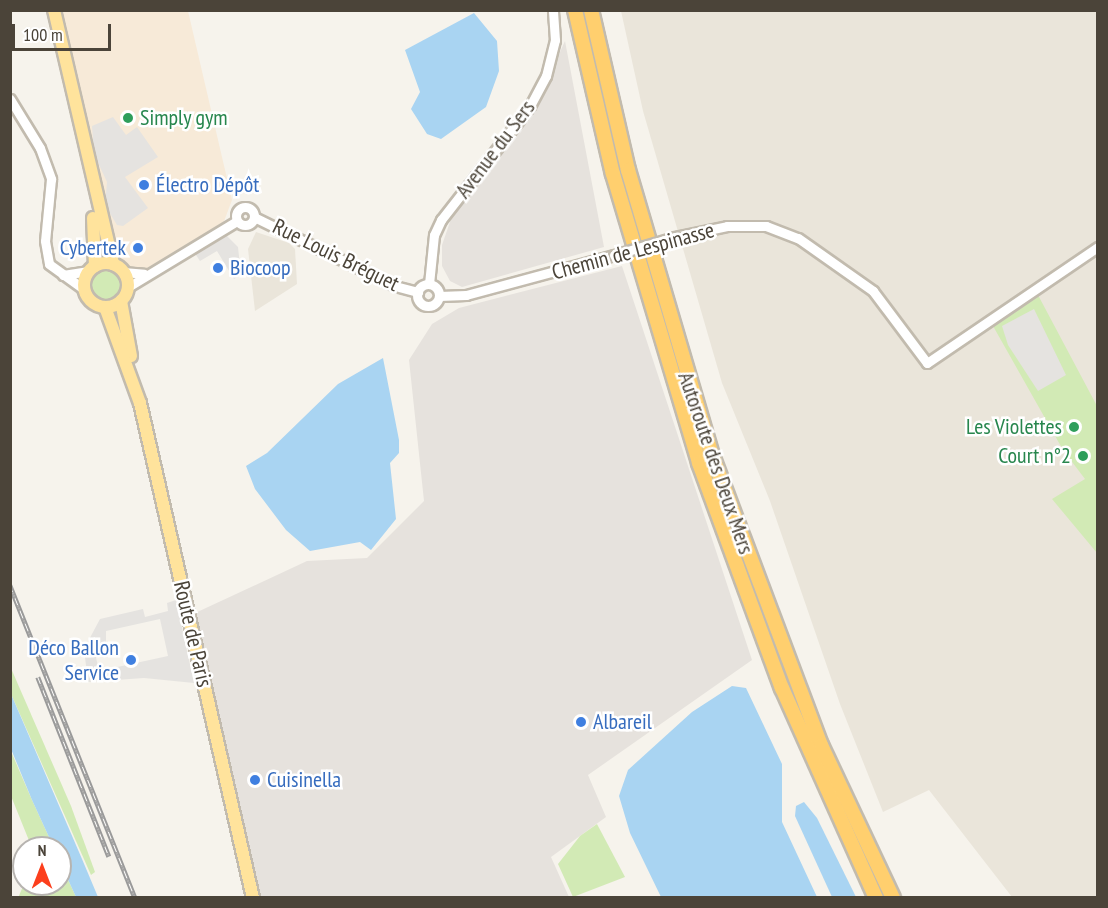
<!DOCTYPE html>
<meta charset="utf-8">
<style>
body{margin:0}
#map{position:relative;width:1108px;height:908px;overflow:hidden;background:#f6f3ec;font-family:"PT Sans Narrow",sans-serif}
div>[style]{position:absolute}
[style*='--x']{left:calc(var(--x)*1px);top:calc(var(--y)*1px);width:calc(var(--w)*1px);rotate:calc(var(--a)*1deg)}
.residential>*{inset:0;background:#eae5da}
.commercial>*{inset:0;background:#f7ead8}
.industrial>*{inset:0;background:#e6e2dd}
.green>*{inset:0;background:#d2eab5}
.round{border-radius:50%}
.parking>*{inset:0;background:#e5e3e0}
.water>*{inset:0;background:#a9d4f2}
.roads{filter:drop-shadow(2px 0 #c2bbae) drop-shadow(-2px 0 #c2bbae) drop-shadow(0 2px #c2bbae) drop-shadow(0 -2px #c2bbae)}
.tertiary>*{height:9px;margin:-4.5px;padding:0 4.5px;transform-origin:4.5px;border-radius:4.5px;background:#fff}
.tertiary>.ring{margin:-4.5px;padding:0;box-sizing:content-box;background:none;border:9px solid #fff;border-radius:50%}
.primary>*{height:12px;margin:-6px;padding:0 6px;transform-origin:6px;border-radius:6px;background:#ffe39c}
.primary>.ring{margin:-6px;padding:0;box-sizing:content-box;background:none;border:12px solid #ffe39c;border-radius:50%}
.motorway>*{height:14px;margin:-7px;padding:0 7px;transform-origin:7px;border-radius:7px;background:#ffcf6e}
.rail>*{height:4.5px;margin-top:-2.25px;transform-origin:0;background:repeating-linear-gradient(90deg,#fff 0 7px,#9a9a9a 0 14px);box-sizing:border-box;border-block:2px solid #9a9a9a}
.bridges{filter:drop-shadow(2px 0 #c2bbae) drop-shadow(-2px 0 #c2bbae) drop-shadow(0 2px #c2bbae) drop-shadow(0 -2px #c2bbae)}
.tertiary-bridge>*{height:9px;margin:-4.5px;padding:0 4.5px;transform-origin:4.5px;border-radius:4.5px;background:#fff}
.dots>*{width:16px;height:16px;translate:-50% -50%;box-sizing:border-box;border:3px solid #fff;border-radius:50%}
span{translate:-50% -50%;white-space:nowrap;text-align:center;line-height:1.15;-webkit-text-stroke:5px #fff;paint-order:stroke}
.leisure-label{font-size:22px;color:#27864d}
.left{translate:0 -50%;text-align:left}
.right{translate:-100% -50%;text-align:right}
.street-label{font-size:22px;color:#4b4439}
.shop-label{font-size:22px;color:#366cbe}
.frame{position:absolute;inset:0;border:12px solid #4b4439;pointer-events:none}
.north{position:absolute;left:12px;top:836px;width:60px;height:60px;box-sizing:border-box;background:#fff;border:2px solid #b7b4b0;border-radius:50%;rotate:0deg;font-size:16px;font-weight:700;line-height:24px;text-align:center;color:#4b4439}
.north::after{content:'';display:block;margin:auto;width:21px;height:27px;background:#fc3f1d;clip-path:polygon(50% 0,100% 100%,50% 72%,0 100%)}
.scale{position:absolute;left:12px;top:24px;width:99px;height:27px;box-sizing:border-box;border:3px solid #4b4439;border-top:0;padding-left:8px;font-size:18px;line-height:21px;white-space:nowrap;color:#4b4439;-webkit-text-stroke:4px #fff;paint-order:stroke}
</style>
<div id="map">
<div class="residential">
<i style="clip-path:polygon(621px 11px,1097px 11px,1097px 897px,1012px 897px,929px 790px,883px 812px,840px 704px,770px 501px,722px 383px,643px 111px)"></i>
<i style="clip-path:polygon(256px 232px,289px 243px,295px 249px,297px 284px,255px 311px,248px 249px)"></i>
</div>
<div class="commercial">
<i style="clip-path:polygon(59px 11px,188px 11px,232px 200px,223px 224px,146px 269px,129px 267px,114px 254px)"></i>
</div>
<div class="industrial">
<i style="clip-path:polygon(565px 41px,604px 247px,462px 287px,450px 281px,442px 266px,442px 245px,451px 219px,531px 116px)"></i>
<i style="clip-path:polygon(622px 266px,752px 660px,588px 775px,606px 817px,551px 857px,569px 897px,260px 897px,193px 614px,307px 561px,367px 558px,424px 501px,409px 360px,432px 324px,459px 308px)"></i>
</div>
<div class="green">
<i class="round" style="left:90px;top:270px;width:30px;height:30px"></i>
<i style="clip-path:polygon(1038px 295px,1097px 406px,1097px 553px,1052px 499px,1085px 479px,1063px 450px,993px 326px)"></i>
<i style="clip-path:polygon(10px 666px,71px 806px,95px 872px,91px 875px,11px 694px)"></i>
<i style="clip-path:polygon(10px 749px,32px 800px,54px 848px,32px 848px,11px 796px)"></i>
<i style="clip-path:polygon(597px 824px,625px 877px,573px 897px,558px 864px,580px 836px)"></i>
<i style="clip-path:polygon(60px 862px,76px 897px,18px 898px,24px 884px,60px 884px)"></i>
</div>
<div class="parking">
<i style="clip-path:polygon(113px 117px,126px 135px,137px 127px,158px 157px,125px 177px,148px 208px,123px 226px,117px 225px,105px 205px,107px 182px,94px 154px,92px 126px)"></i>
<i style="clip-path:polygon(226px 235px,238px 247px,241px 275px,234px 279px,217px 251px,200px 261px,194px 252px)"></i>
<i style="clip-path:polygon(1034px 309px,1066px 375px,1038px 391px,1008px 345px,1002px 326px)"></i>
<i style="clip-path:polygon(evenodd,176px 600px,194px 683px,144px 678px,88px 682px,84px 649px,100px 619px,143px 609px,145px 617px,168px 611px,167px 603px,176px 600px,160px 619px,168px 656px,99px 671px,93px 644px,97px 643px,99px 650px,106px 649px,106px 631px,160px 619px)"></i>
</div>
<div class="water">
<i style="clip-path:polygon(474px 13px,497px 41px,499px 71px,486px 107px,441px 139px,427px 134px,411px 109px,420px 92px,405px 50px)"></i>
<i style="clip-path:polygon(383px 358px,399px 440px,399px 453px,390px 463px,396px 519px,371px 550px,360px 542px,310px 551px,286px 530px,255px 489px,246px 466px,267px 453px,338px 384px)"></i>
<i style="clip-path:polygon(732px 686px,746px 688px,782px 764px,782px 822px,817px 897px,661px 897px,630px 833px,619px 796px,628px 770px,692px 712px)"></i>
<i style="clip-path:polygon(11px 694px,82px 859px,98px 897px,76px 897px,60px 862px,60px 848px,54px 848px,32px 800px,11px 749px)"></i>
<i style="clip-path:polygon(804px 802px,817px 818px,856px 897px,832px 897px,795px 816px,796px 806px)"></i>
</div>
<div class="roads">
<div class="tertiary">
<i style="--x:10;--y:99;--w:57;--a:58.5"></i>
<i style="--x:40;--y:148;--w:33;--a:70"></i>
<i style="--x:51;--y:179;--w:62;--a:95.5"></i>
<i style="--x:45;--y:241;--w:23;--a:80"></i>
<i style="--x:49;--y:264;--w:44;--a:35.8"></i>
<i class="ring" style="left:236px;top:207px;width:9px;height:9px"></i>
<i style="--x:254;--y:217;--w:157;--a:26.1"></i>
<i style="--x:395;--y:286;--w:24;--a:15"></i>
<i style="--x:675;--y:237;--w:53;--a:-11.9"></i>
<i style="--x:727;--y:226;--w:39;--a:0"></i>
<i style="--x:766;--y:226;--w:34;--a:21"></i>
<i style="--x:798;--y:238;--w:92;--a:35.2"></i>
<i style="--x:873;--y:291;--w:90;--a:53.1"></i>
<i style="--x:927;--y:363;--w:207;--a:-34.2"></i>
<i style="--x:123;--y:272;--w:21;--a:5"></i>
<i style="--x:63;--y:275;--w:26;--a:-9"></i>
<i style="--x:429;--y:284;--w:49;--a:-84.2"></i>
<i style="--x:434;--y:235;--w:17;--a:-65"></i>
<i style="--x:441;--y:220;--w:145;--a:-52"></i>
<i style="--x:530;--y:106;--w:34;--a:-62"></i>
<i style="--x:546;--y:76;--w:37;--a:-76"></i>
<i style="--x:555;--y:40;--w:30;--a:-94"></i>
<i class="ring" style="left:417px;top:284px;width:13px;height:13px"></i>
<i style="--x:128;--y:287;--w:127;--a:-31.2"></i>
<i style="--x:439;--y:296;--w:27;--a:-2"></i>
<i style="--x:466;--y:295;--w:153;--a:-15.1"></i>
</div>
<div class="primary">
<i style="--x:54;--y:10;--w:261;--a:76.9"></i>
<i style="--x:93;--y:218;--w:48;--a:87.6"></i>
<i class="ring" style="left:84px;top:263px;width:32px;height:32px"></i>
<i style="--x:121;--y:301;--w:56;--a:79.7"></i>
<i style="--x:105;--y:307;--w:102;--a:70"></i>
<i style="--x:140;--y:403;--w:508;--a:77.14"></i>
</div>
<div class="motorway">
<i style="--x:575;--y:10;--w:168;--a:77"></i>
<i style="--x:613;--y:174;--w:302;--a:73.4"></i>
<i style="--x:699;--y:463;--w:240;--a:69.8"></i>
<i style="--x:782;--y:688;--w:230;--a:65.9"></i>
<i style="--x:591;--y:10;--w:164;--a:77"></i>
<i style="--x:628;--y:170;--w:300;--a:73.6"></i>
<i style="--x:713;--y:458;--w:307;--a:69.4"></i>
<i style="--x:821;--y:745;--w:169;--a:64.8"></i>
</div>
</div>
<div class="rail">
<i style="--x:10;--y:585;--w:337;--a:68.2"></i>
<i style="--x:38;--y:677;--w:193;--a:68.4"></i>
</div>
<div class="bridges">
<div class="tertiary-bridge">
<i style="--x:614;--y:255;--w:64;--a:-16.4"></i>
</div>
</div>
<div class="dots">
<i style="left:128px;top:118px;background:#2e9e5b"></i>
<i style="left:144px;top:185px;background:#3f7fe0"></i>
<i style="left:138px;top:248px;background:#3f7fe0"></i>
<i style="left:218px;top:268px;background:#3f7fe0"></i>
<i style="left:1074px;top:427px;background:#2e9e5b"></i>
<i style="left:1083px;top:456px;background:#2e9e5b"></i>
<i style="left:131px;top:660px;background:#3f7fe0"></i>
<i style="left:581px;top:722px;background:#3f7fe0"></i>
<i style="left:255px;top:780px;background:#3f7fe0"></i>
</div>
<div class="leisure-label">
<span class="left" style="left:140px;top:118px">Simply gym</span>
<span class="right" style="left:1062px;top:427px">Les Violettes</span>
<span class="right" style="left:1071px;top:456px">Court n°2</span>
</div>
<div class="street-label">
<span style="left:495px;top:149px;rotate:-53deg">Avenue du Sers</span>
<span style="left:633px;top:251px;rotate:-15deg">Chemin de Lespinasse</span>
<span style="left:336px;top:255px;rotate:26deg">Rue Louis Bréguet</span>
<span style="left:716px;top:463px;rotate:71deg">Autoroute des Deux Mers</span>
<span style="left:193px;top:634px;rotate:77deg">Route de Paris</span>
</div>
<div class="shop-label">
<span class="left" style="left:156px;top:185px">Électro Dépôt</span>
<span class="right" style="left:126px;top:248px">Cybertek</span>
<span class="left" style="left:230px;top:268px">Biocoop</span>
<span class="right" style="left:119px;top:660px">Déco Ballon<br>Service</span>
<span class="left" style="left:593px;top:722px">Albareil</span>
<span class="left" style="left:267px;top:780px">Cuisinella</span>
</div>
<div class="frame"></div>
<div class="north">N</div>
<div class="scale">100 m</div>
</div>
